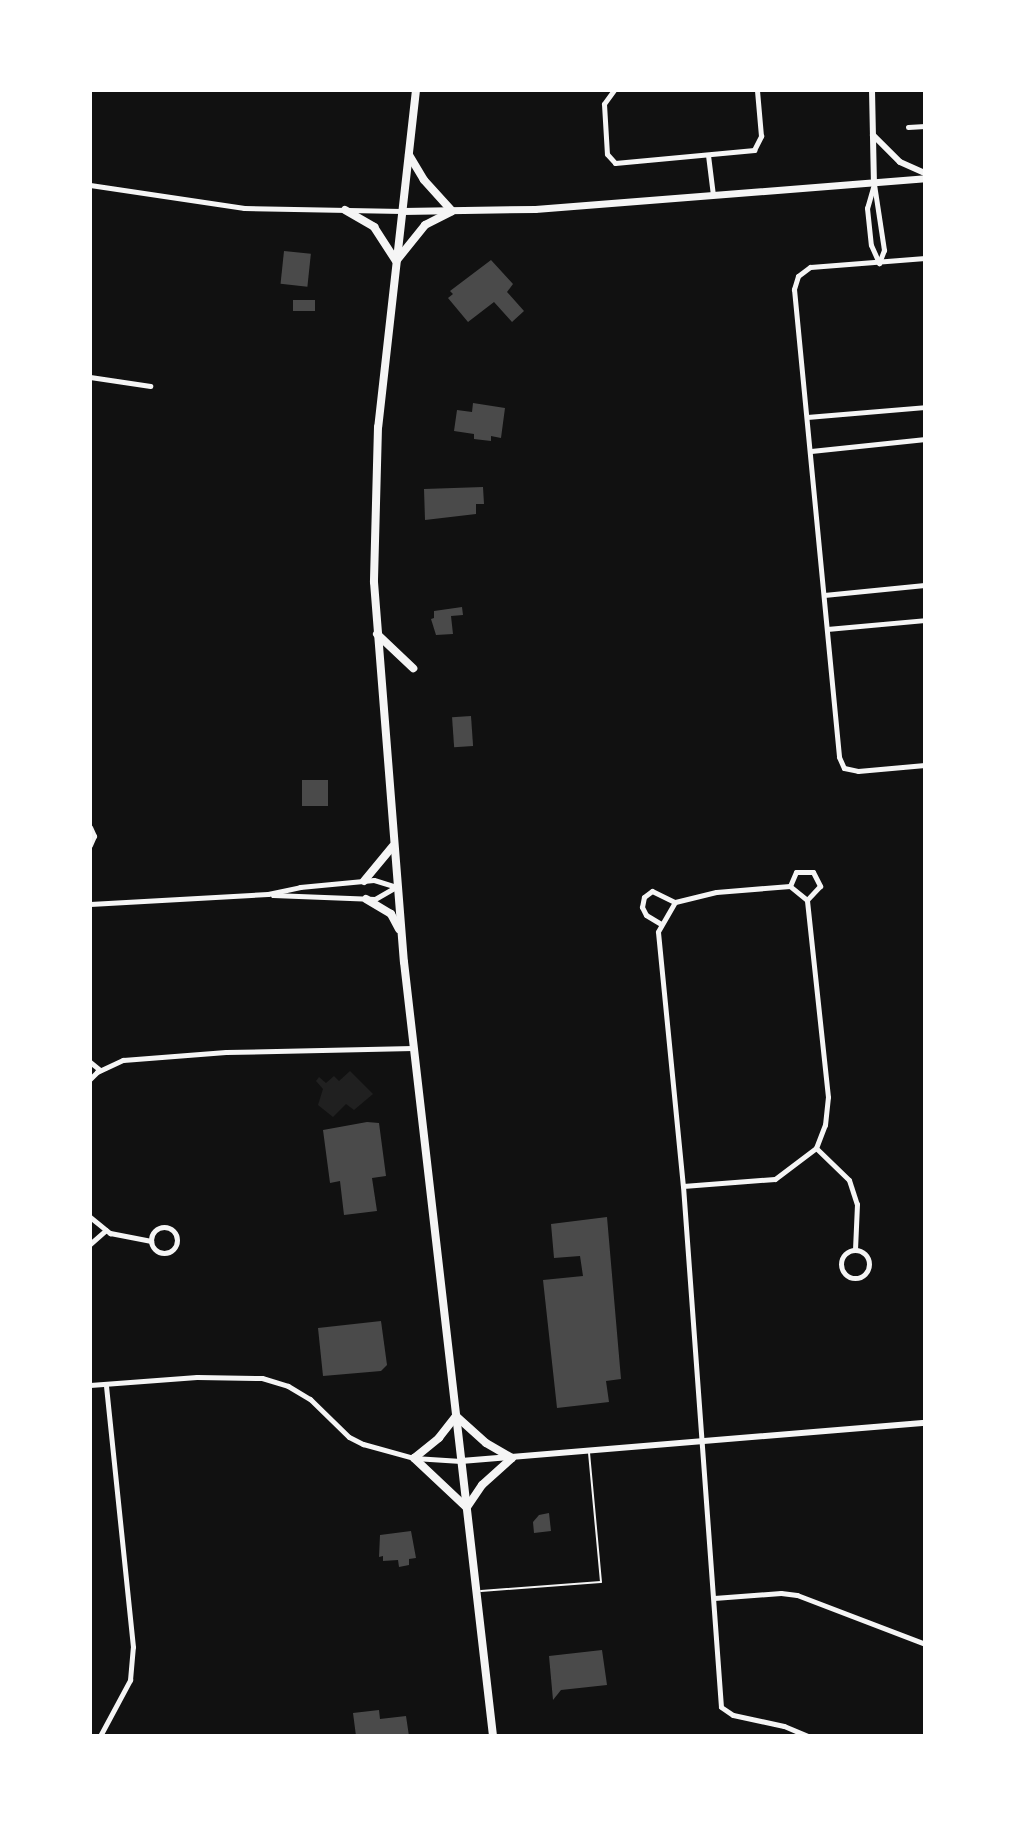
<!DOCTYPE html>
<style>
body{margin:0}
#map{position:relative;width:1015px;height:1826px;overflow:hidden;background:#111;font-family:"DejaVu Sans",sans-serif}
div>[style]{position:absolute}
[style*='--x']{left:calc(var(--x)*1px);top:calc(var(--y)*1px);width:calc(var(--w)*1px);rotate:calc(var(--a)*1deg)}
.green>*{inset:0;background:#202020}
.building>*{inset:0;background:#4a4a4a;transform-origin:0 0}
.service>*{height:2px;margin:-1px;padding:0 1px;transform-origin:1px;border-radius:1px;background:#f5f5f5}
.minor>*{height:5px;margin:-2.5px;padding:0 2.5px;transform-origin:2.5px;border-radius:2.5px;background:#f5f5f5}
.minor>.ring{margin:-2.5px;padding:0;box-sizing:content-box;background:none;border:5px solid #f5f5f5;border-radius:50%}
.tertiary>*{height:6px;margin:-3px;padding:0 3px;transform-origin:3px;border-radius:3px;background:#f5f5f5}
.secondary>*{height:7px;margin:-3.5px;padding:0 3.5px;transform-origin:3.5px;border-radius:3.5px;background:#f5f5f5}
.primary>*{height:8px;margin:-4px;padding:0 4px;transform-origin:4px;border-radius:4px;background:#f5f5f5}
span{translate:-50% -50%;white-space:nowrap;text-align:center;line-height:1.15;-webkit-text-stroke:6px #fff;paint-order:stroke}
.frame{position:absolute;inset:0;border:92px solid #fff;pointer-events:none}
</style>
<div id="map">
<div class="green">
<i style="clip-path:polygon(350px 1071px,373px 1094px,354px 1110px,346px 1104px,333px 1117px,318px 1105px,323px 1089px,316px 1081px,319px 1077px,326px 1083px,334px 1076px,339px 1081px)"></i>
</div>
<div class="building">
<i style="left:284px;top:251px;width:27px;height:33px;rotate:6deg"></i>
<i style="clip-path:polygon(491px 260px,513px 284px,507px 292px,524px 311px,512px 322px,494px 302px,468px 322px,448px 298px,453px 294px,450px 291px)"></i>
<i style="left:293px;top:300px;width:22px;height:11px"></i>
<i style="clip-path:polygon(473px 403px,505px 408px,501px 438px,491px 436px,491px 441px,474px 439px,474px 434px,454px 431px,457px 410px,472px 412px)"></i>
<i style="clip-path:polygon(483px 487px,484px 504px,476px 504px,476px 514px,425px 520px,424px 489px)"></i>
<i style="clip-path:polygon(462px 607px,463px 615px,451px 616px,453px 634px,436px 635px,431px 619px,434px 618px,434px 611px)"></i>
<i style="left:471px;top:716px;width:30px;height:19px;rotate:86deg"></i>
<i style="left:302px;top:780px;width:26px;height:26px"></i>
<i style="clip-path:polygon(367px 1122px,379px 1123px,386px 1176px,372px 1178px,377px 1211px,344px 1215px,340px 1181px,330px 1183px,323px 1130px)"></i>
<i style="clip-path:polygon(607px 1217px,621px 1379px,606px 1381px,609px 1402px,557px 1408px,543px 1280px,583px 1276px,580px 1256px,554px 1258px,551px 1224px)"></i>
<i style="clip-path:polygon(381px 1321px,387px 1365px,381px 1371px,323px 1376px,318px 1328px)"></i>
<i style="clip-path:polygon(549px 1513px,551px 1531px,534px 1533px,533px 1522px,539px 1515px)"></i>
<i style="clip-path:polygon(411px 1531px,416px 1558px,409px 1559px,409px 1565px,399px 1567px,398px 1560px,383px 1561px,383px 1556px,379px 1557px,380px 1535px)"></i>
<i style="clip-path:polygon(602px 1650px,607px 1685px,561px 1690px,553px 1700px,549px 1656px)"></i>
<i style="clip-path:polygon(379px 1710px,380px 1719px,406px 1716px,409px 1736px,356px 1736px,353px 1713px)"></i>
</div>
<div class="service">
<i style="--x:481;--y:1591;--w:120;--a:-4.3"></i>
<i style="--x:601;--y:1582;--w:130;--a:-95.3"></i>
</div>
<div class="minor">
<i style="--x:614;--y:90;--w:17;--a:126"></i>
<i style="--x:604;--y:104;--w:50;--a:86.6"></i>
<i style="--x:607;--y:154;--w:12;--a:48"></i>
<i style="--x:615;--y:163;--w:140;--a:-5.3"></i>
<i style="--x:754;--y:150;--w:16;--a:-63"></i>
<i style="--x:761;--y:136;--w:46;--a:-95"></i>
<i style="--x:908;--y:127;--w:17;--a:-3"></i>
<i style="--x:708;--y:155;--w:40;--a:82.9"></i>
<i style="--x:874;--y:184;--w:25;--a:106"></i>
<i style="--x:867;--y:208;--w:37;--a:84"></i>
<i style="--x:871;--y:245;--w:20;--a:66"></i>
<i style="--x:874;--y:184;--w:67;--a:81.4"></i>
<i style="--x:884;--y:250;--w:14;--a:111"></i>
<i style="--x:90;--y:185;--w:156;--a:8.5"></i>
<i style="--x:244;--y:208;--w:158;--a:1.1"></i>
<i style="--x:925;--y:258;--w:115;--a:175.5"></i>
<i style="--x:810;--y:267;--w:15;--a:143"></i>
<i style="--x:798;--y:276;--w:14;--a:107"></i>
<i style="--x:794;--y:289;--w:470;--a:84.5"></i>
<i style="--x:839;--y:757;--w:12;--a:66"></i>
<i style="--x:844;--y:768;--w:14;--a:12"></i>
<i style="--x:858;--y:771;--w:67;--a:-5.1"></i>
<i style="--x:90;--y:377;--w:61;--a:8.5"></i>
<i style="--x:807;--y:417;--w:118;--a:-4.8"></i>
<i style="--x:811;--y:451;--w:115;--a:-6"></i>
<i style="--x:824;--y:595;--w:101;--a:-5.7"></i>
<i style="--x:827;--y:629;--w:98;--a:-5.2"></i>
<i style="--x:90;--y:827;--w:10;--a:66"></i>
<i style="--x:94;--y:836;--w:10;--a:114"></i>
<i style="--x:790;--y:886;--w:15;--a:-67"></i>
<i style="--x:796;--y:872;--w:17;--a:0"></i>
<i style="--x:813;--y:872;--w:16;--a:63"></i>
<i style="--x:820;--y:886;--w:19;--a:133"></i>
<i style="--x:273;--y:895;--w:102;--a:2.2"></i>
<i style="--x:375;--y:899;--w:24;--a:-30"></i>
<i style="--x:90;--y:904;--w:178;--a:-3.2"></i>
<i style="--x:268;--y:894;--w:33;--a:-12"></i>
<i style="--x:300;--y:887;--w:74;--a:-5.4"></i>
<i style="--x:374;--y:880;--w:24;--a:17"></i>
<i style="--x:661;--y:924;--w:17;--a:-149"></i>
<i style="--x:646;--y:915;--w:9;--a:-117"></i>
<i style="--x:642;--y:907;--w:10;--a:-79"></i>
<i style="--x:644;--y:897;--w:10;--a:-37"></i>
<i style="--x:652;--y:891;--w:25;--a:26"></i>
<i style="--x:90;--y:1062;--w:13;--a:39"></i>
<i style="--x:90;--y:1079;--w:10;--a:-45"></i>
<i style="--x:97;--y:1072;--w:29;--a:-25"></i>
<i style="--x:123;--y:1060;--w:103;--a:-4.4"></i>
<i style="--x:226;--y:1052;--w:187;--a:-1.2"></i>
<i style="--x:816;--y:1148;--w:46;--a:44.1"></i>
<i style="--x:849;--y:1180;--w:25;--a:72"></i>
<i style="--x:857;--y:1204;--w:46;--a:92.5"></i>
<i style="--x:683;--y:1186;--w:92;--a:-4.4"></i>
<i style="--x:775;--y:1179;--w:51;--a:-37.1"></i>
<i style="--x:816;--y:1148;--w:25;--a:-69"></i>
<i style="--x:825;--y:1125;--w:28;--a:-84"></i>
<i style="--x:828;--y:1097;--w:198;--a:-96.1"></i>
<i style="--x:807;--y:900;--w:22;--a:-141"></i>
<i style="--x:790;--y:886;--w:74;--a:175.4"></i>
<i style="--x:716;--y:892;--w:42;--a:166.3"></i>
<i style="--x:675;--y:902;--w:34;--a:120"></i>
<i style="--x:658;--y:932;--w:255;--a:84.4"></i>
<i style="--x:683;--y:1186;--w:522;--a:85.83"></i>
<i style="--x:721;--y:1707;--w:14;--a:34"></i>
<i style="--x:733;--y:1715;--w:52;--a:12.2"></i>
<i style="--x:784;--y:1726;--w:26;--a:23"></i>
<i style="--x:90;--y:1217;--w:26;--a:39"></i>
<i style="--x:110;--y:1233;--w:42;--a:11"></i>
<i class="ring" style="left:151px;top:1227px;width:21px;height:21px"></i>
<i style="--x:90;--y:1244;--w:21;--a:-41"></i>
<i class="ring" style="left:841px;top:1250px;width:23px;height:23px"></i>
<i style="--x:90;--y:1385;--w:107;--a:-4.3"></i>
<i style="--x:197;--y:1377;--w:65;--a:0.9"></i>
<i style="--x:262;--y:1378;--w:27;--a:17"></i>
<i style="--x:288;--y:1386;--w:26;--a:31"></i>
<i style="--x:310;--y:1399;--w:54;--a:44.3"></i>
<i style="--x:349;--y:1437;--w:16;--a:27"></i>
<i style="--x:363;--y:1444;--w:53;--a:15.4"></i>
<i style="--x:414;--y:1458;--w:47;--a:3.7"></i>
<i style="--x:714;--y:1598;--w:67;--a:-4.3"></i>
<i style="--x:781;--y:1593;--w:16;--a:7"></i>
<i style="--x:797;--y:1595;--w:137;--a:20.9"></i>
<i style="--x:100;--y:1736;--w:64;--a:-61.8"></i>
<i style="--x:130;--y:1680;--w:33;--a:-85"></i>
<i style="--x:133;--y:1647;--w:264;--a:-95.9"></i>
</div>
<div class="tertiary">
<i style="--x:872;--y:90;--w:94;--a:88.8"></i>
<i style="--x:873;--y:135;--w:38;--a:45"></i>
<i style="--x:900;--y:162;--w:27;--a:24"></i>
<i style="--x:461;--y:1461;--w:466;--a:-4.7"></i>
</div>
<div class="secondary">
<i style="--x:402;--y:211;--w:133;--a:-0.9"></i>
<i style="--x:535;--y:209;--w:391;--a:-4.5"></i>
</div>
<div class="primary">
<i style="--x:416;--y:90;--w:339;--a:96.4"></i>
<i style="--x:378;--y:427;--w:155;--a:91.5"></i>
<i style="--x:374;--y:582;--w:381;--a:85.5"></i>
<i style="--x:404;--y:962;--w:779;--a:83.44"></i>
<i style="--x:345;--y:210;--w:34;--a:30"></i>
<i style="--x:374;--y:227;--w:40;--a:57.1"></i>
<i style="--x:397;--y:260;--w:45;--a:-51.3"></i>
<i style="--x:425;--y:225;--w:30;--a:-27"></i>
<i style="--x:452;--y:211;--w:42;--a:-132.1"></i>
<i style="--x:424;--y:180;--w:29;--a:-121"></i>
<i style="--x:377;--y:634;--w:50;--a:43.4"></i>
<i style="--x:364;--y:881;--w:45;--a:-50.4"></i>
<i style="--x:366;--y:899;--w:29;--a:31"></i>
<i style="--x:391;--y:914;--w:17;--a:62"></i>
<i style="--x:456;--y:1416;--w:40;--a:42"></i>
<i style="--x:486;--y:1443;--w:30;--a:30"></i>
<i style="--x:512;--y:1458;--w:40;--a:138"></i>
<i style="--x:482;--y:1485;--w:27;--a:124"></i>
<i style="--x:456;--y:1416;--w:28;--a:128"></i>
<i style="--x:439;--y:1438;--w:32;--a:141"></i>
<i style="--x:414;--y:1458;--w:71;--a:43.3"></i>
</div>
<div class="frame"></div>
</div>
